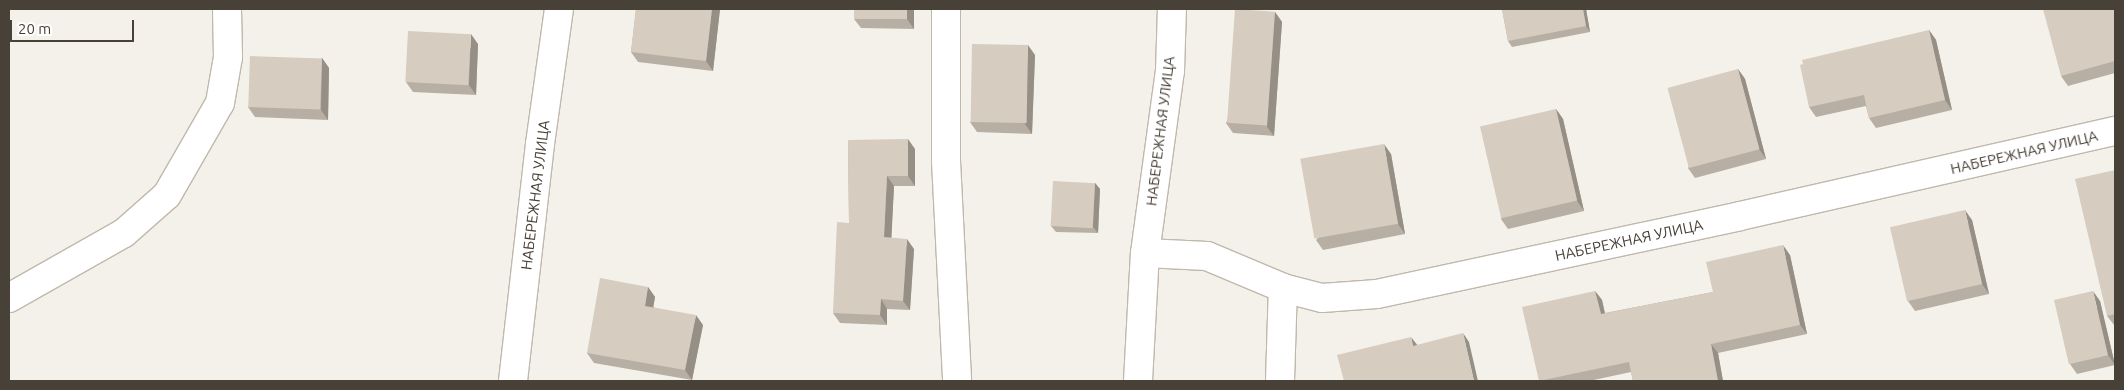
<!DOCTYPE html>
<meta charset="utf-8">
<style>
body{margin:0}
#map{position:relative;width:2124px;height:390px;overflow:hidden;background:#f4f1ea;font-family:Ubuntu,sans-serif}
div>[style]{position:absolute}
[style*='--x']{left:calc(var(--x)*1px);top:calc(var(--y)*1px);width:calc(var(--w)*1px);rotate:calc(var(--a)*1deg)}
.roads{filter:drop-shadow(1px 0 #c0b8ac) drop-shadow(-1px 0 #c0b8ac) drop-shadow(0 1px #c0b8ac) drop-shadow(0 -1px #c0b8ac)}
.minor>*{height:28px;margin:-14px;padding:0 14px;transform-origin:14px;border-radius:14px;background:#fff}
.wall>*{inset:0;background:#b8afa4}
.shaded-wall>*{inset:0;background:#968f86}
.building>*{inset:0;background:#d6ccbf;transform-origin:0 0}
span{translate:-50% -50%;white-space:nowrap;text-align:center;line-height:1.15;-webkit-text-stroke:4.5px #fff;paint-order:stroke}
.street-label{font-size:15px;color:#484138}
.frame{position:absolute;inset:0;border:10px solid #484138;pointer-events:none}
.scale{position:absolute;left:10px;top:20px;width:124px;height:22px;box-sizing:border-box;border:2px solid #484138;border-top:0;padding-left:6px;font-size:15px;line-height:18px;white-space:nowrap;color:#484138;-webkit-text-stroke:4px #fff;paint-order:stroke}
</style>
<div id="map">
<div class="roads">
<div class="minor">
<i style="--x:946;--y:9;--w:152;--a:90"></i>
<i style="--x:946;--y:161;--w:220;--a:87.1"></i>
<i style="--x:1145;--y:253;--w:62;--a:2.8"></i>
<i style="--x:1207;--y:256;--w:82;--a:22.8"></i>
<i style="--x:1283;--y:288;--w:40;--a:14.4"></i>
<i style="--x:1322;--y:298;--w:55;--a:-4.2"></i>
<i style="--x:1377;--y:294;--w:371;--a:-12.1"></i>
<i style="--x:1740;--y:216;--w:385;--a:-12.8"></i>
<i style="--x:9;--y:298;--w:132;--a:-29.5"></i>
<i style="--x:124;--y:233;--w:57;--a:-41.5"></i>
<i style="--x:167;--y:195;--w:106;--a:-60.1"></i>
<i style="--x:220;--y:103;--w:47;--a:-80.1"></i>
<i style="--x:228;--y:57;--w:48;--a:-91.2"></i>
<i style="--x:513;--y:381;--w:239;--a:-83.5"></i>
<i style="--x:540;--y:144;--w:136;--a:-82"></i>
<i style="--x:1138;--y:381;--w:128;--a:-86.9"></i>
<i style="--x:1145;--y:253;--w:184;--a:-82.2"></i>
<i style="--x:1170;--y:71;--w:62;--a:-88.2"></i>
<i style="--x:1280;--y:381;--w:93;--a:-88.2"></i>
</div>
</div>
<div class="wall">
<i style="clip-path:polygon(636px 9px,720px 9px,713px 71px,638px 62px,631px 52px)"></i>
<i style="clip-path:polygon(914px 9px,914px 29px,861px 28px,854px 19px)"></i>
<i style="clip-path:polygon(1502px 9px,1586px 9px,1590px 32px,1512px 47px,1508px 41px)"></i>
<i style="clip-path:polygon(2115px 9px,2115px 73px,2068px 86px,2061px 76px)"></i>
<i style="clip-path:polygon(1275px 12px,1282px 22px,1274px 136px,1233px 133px,1226px 123px)"></i>
<i style="clip-path:polygon(1929px 30px,1936px 40px,1952px 110px,1876px 128px,1869px 118px,1866px 106px,1816px 117px,1809px 107px)"></i>
<i style="clip-path:polygon(478px 44px,476px 95px,413px 92px,406px 82px)"></i>
<i style="clip-path:polygon(1035px 55px,1032px 134px,977px 132px,970px 122px)"></i>
<i style="clip-path:polygon(322px 58px,329px 68px,328px 120px,255px 117px,248px 107px)"></i>
<i style="clip-path:polygon(1738px 69px,1745px 79px,1766px 159px,1695px 178px,1688px 168px)"></i>
<i style="clip-path:polygon(1556px 109px,1563px 119px,1584px 211px,1508px 229px,1501px 219px)"></i>
<i style="clip-path:polygon(848px 140px,915px 149px,915px 186px,894px 186px,891px 238px,914px 249px,910px 310px,887px 309px,887px 325px,840px 323px,833px 313px,849px 223px)"></i>
<i style="clip-path:polygon(1391px 154px,1405px 234px,1323px 250px,1316px 240px)"></i>
<i style="clip-path:polygon(2115px 170px,2115px 325px,2114px 325px,2107px 316px)"></i>
<i style="clip-path:polygon(1095px 183px,1100px 189px,1098px 233px,1056px 232px,1051px 226px)"></i>
<i style="clip-path:polygon(1972px 220px,1989px 294px,1915px 311px,1908px 301px)"></i>
<i style="clip-path:polygon(1790px 255px,1807px 334px,1718px 353px,1723px 381px,1633px 381px,1631px 372px,1589px 381px,1539px 381px,1595px 291px,1602px 300px,1605px 313px,1713px 292px)"></i>
<i style="clip-path:polygon(648px 287px,655px 297px,653px 307px,703px 325px,692px 380px,594px 363px,587px 353px)"></i>
<i style="clip-path:polygon(2100px 301px,2115px 365px,2077px 374px,2070px 364px)"></i>
</div>
<div class="shaded-wall">
<i style="clip-path:polygon(712px 9px,720px 9px,713px 71px,706px 61px)"></i>
<i style="clip-path:polygon(907px 9px,914px 9px,914px 29px,907px 19px)"></i>
<i style="clip-path:polygon(1583px 9px,1586px 9px,1590px 32px,1586px 26px)"></i>
<i style="clip-path:polygon(1275px 12px,1282px 22px,1274px 136px,1267px 127px)"></i>
<i style="clip-path:polygon(1929px 30px,1936px 40px,1952px 110px,1945px 100px)"></i>
<i style="clip-path:polygon(471px 34px,478px 44px,476px 95px,469px 85px)"></i>
<i style="clip-path:polygon(1028px 45px,1035px 55px,1032px 134px,1025px 124px)"></i>
<i style="clip-path:polygon(322px 58px,329px 68px,328px 120px,321px 110px)"></i>
<i style="clip-path:polygon(1738px 69px,1745px 79px,1766px 159px,1759px 149px)"></i>
<i style="clip-path:polygon(1556px 109px,1563px 119px,1584px 211px,1577px 201px)"></i>
<i style="clip-path:polygon(908px 139px,915px 149px,915px 186px,908px 176px)"></i>
<i style="clip-path:polygon(1384px 144px,1391px 154px,1405px 234px,1398px 224px)"></i>
<i style="clip-path:polygon(887px 176px,894px 186px,891px 247px,884px 237px)"></i>
<i style="clip-path:polygon(1095px 183px,1100px 189px,1098px 233px,1093px 227px)"></i>
<i style="clip-path:polygon(1965px 210px,1972px 220px,1989px 294px,1982px 284px)"></i>
<i style="clip-path:polygon(907px 239px,914px 249px,910px 310px,903px 301px)"></i>
<i style="clip-path:polygon(1783px 245px,1790px 255px,1807px 334px,1800px 325px)"></i>
<i style="clip-path:polygon(648px 287px,655px 297px,652px 315px,645px 306px)"></i>
<i style="clip-path:polygon(1595px 291px,1602px 300px,1607px 324px,1601px 314px)"></i>
<i style="clip-path:polygon(2093px 291px,2100px 301px,2115px 365px,2108px 355px)"></i>
<i style="clip-path:polygon(881px 299px,887px 309px,887px 325px,880px 315px)"></i>
<i style="clip-path:polygon(696px 315px,703px 325px,692px 380px,685px 370px)"></i>
<i style="clip-path:polygon(1463px 333px,1469px 342px,1478px 381px,1474px 381px)"></i>
<i style="clip-path:polygon(1411px 337px,1418px 346px,1413px 346px)"></i>
<i style="clip-path:polygon(1711px 344px,1718px 353px,1723px 381px,1718px 381px)"></i>
</div>
<div class="building">
<i style="clip-path:polygon(636px 9px,712px 9px,706px 61px,631px 52px)"></i>
<i style="left:854px;top:9px;width:53px;height:10px"></i>
<i style="left:1235px;top:9px;width:40px;height:114px;rotate:4deg"></i>
<i style="clip-path:polygon(1502px 9px,1583px 9px,1586px 26px,1508px 41px)"></i>
<i style="clip-path:polygon(2043px 9px,2115px 9px,2115px 61px,2061px 76px)"></i>
<i style="clip-path:polygon(1929px 30px,1945px 100px,1869px 118px,1864px 95px,1809px 107px,1800px 65px,1803px 64px,1802px 60px)"></i>
<i style="left:408px;top:31px;width:63px;height:51px;rotate:3deg"></i>
<i style="left:972px;top:44px;width:56px;height:78px;rotate:1deg"></i>
<i style="left:250px;top:56px;width:72px;height:51px;rotate:2deg"></i>
<i style="left:1738px;top:69px;width:83px;height:73px;rotate:75deg"></i>
<i style="left:1556px;top:109px;width:94px;height:78px;rotate:77deg"></i>
<i style="clip-path:polygon(908px 139px,908px 176px,887px 176px,884px 237px,907px 239px,903px 301px,881px 299px,880px 315px,833px 313px,837px 222px,849px 223px,848px 140px)"></i>
<i style="left:1384px;top:144px;width:81px;height:85px;rotate:80deg"></i>
<i style="clip-path:polygon(2115px 170px,2115px 314px,2107px 316px,2075px 179px)"></i>
<i style="left:1053px;top:181px;width:42px;height:45px;rotate:3deg"></i>
<i style="left:1965px;top:210px;width:76px;height:77px;rotate:77deg"></i>
<i style="clip-path:polygon(1783px 245px,1800px 325px,1711px 344px,1718px 381px,1676px 381px,1676px 380px,1670px 381px,1633px 381px,1629px 362px,1539px 381px,1522px 307px,1595px 291px,1601px 314px,1713px 292px,1706px 262px)"></i>
<i style="clip-path:polygon(600px 278px,648px 287px,645px 306px,696px 315px,685px 370px,587px 353px)"></i>
<i style="left:2093px;top:291px;width:66px;height:40px;rotate:77deg"></i>
<i style="clip-path:polygon(1463px 333px,1474px 381px,1344px 381px,1337px 355px,1411px 337px,1413px 346px)"></i>
</div>
<div class="street-label">
<span style="left:1160px;top:131px;rotate:-83deg">НАБЕРЕЖНАЯ УЛИЦА</span>
<span style="left:2024px;top:152px;rotate:-13deg">НАБЕРЕЖНАЯ УЛИЦА</span>
<span style="left:535px;top:195px;rotate:-83deg">НАБЕРЕЖНАЯ УЛИЦА</span>
<span style="left:1629px;top:240px;rotate:-12deg">НАБЕРЕЖНАЯ УЛИЦА</span>
</div>
<div class="frame"></div>
<div class="scale">20 m</div>
</div>
